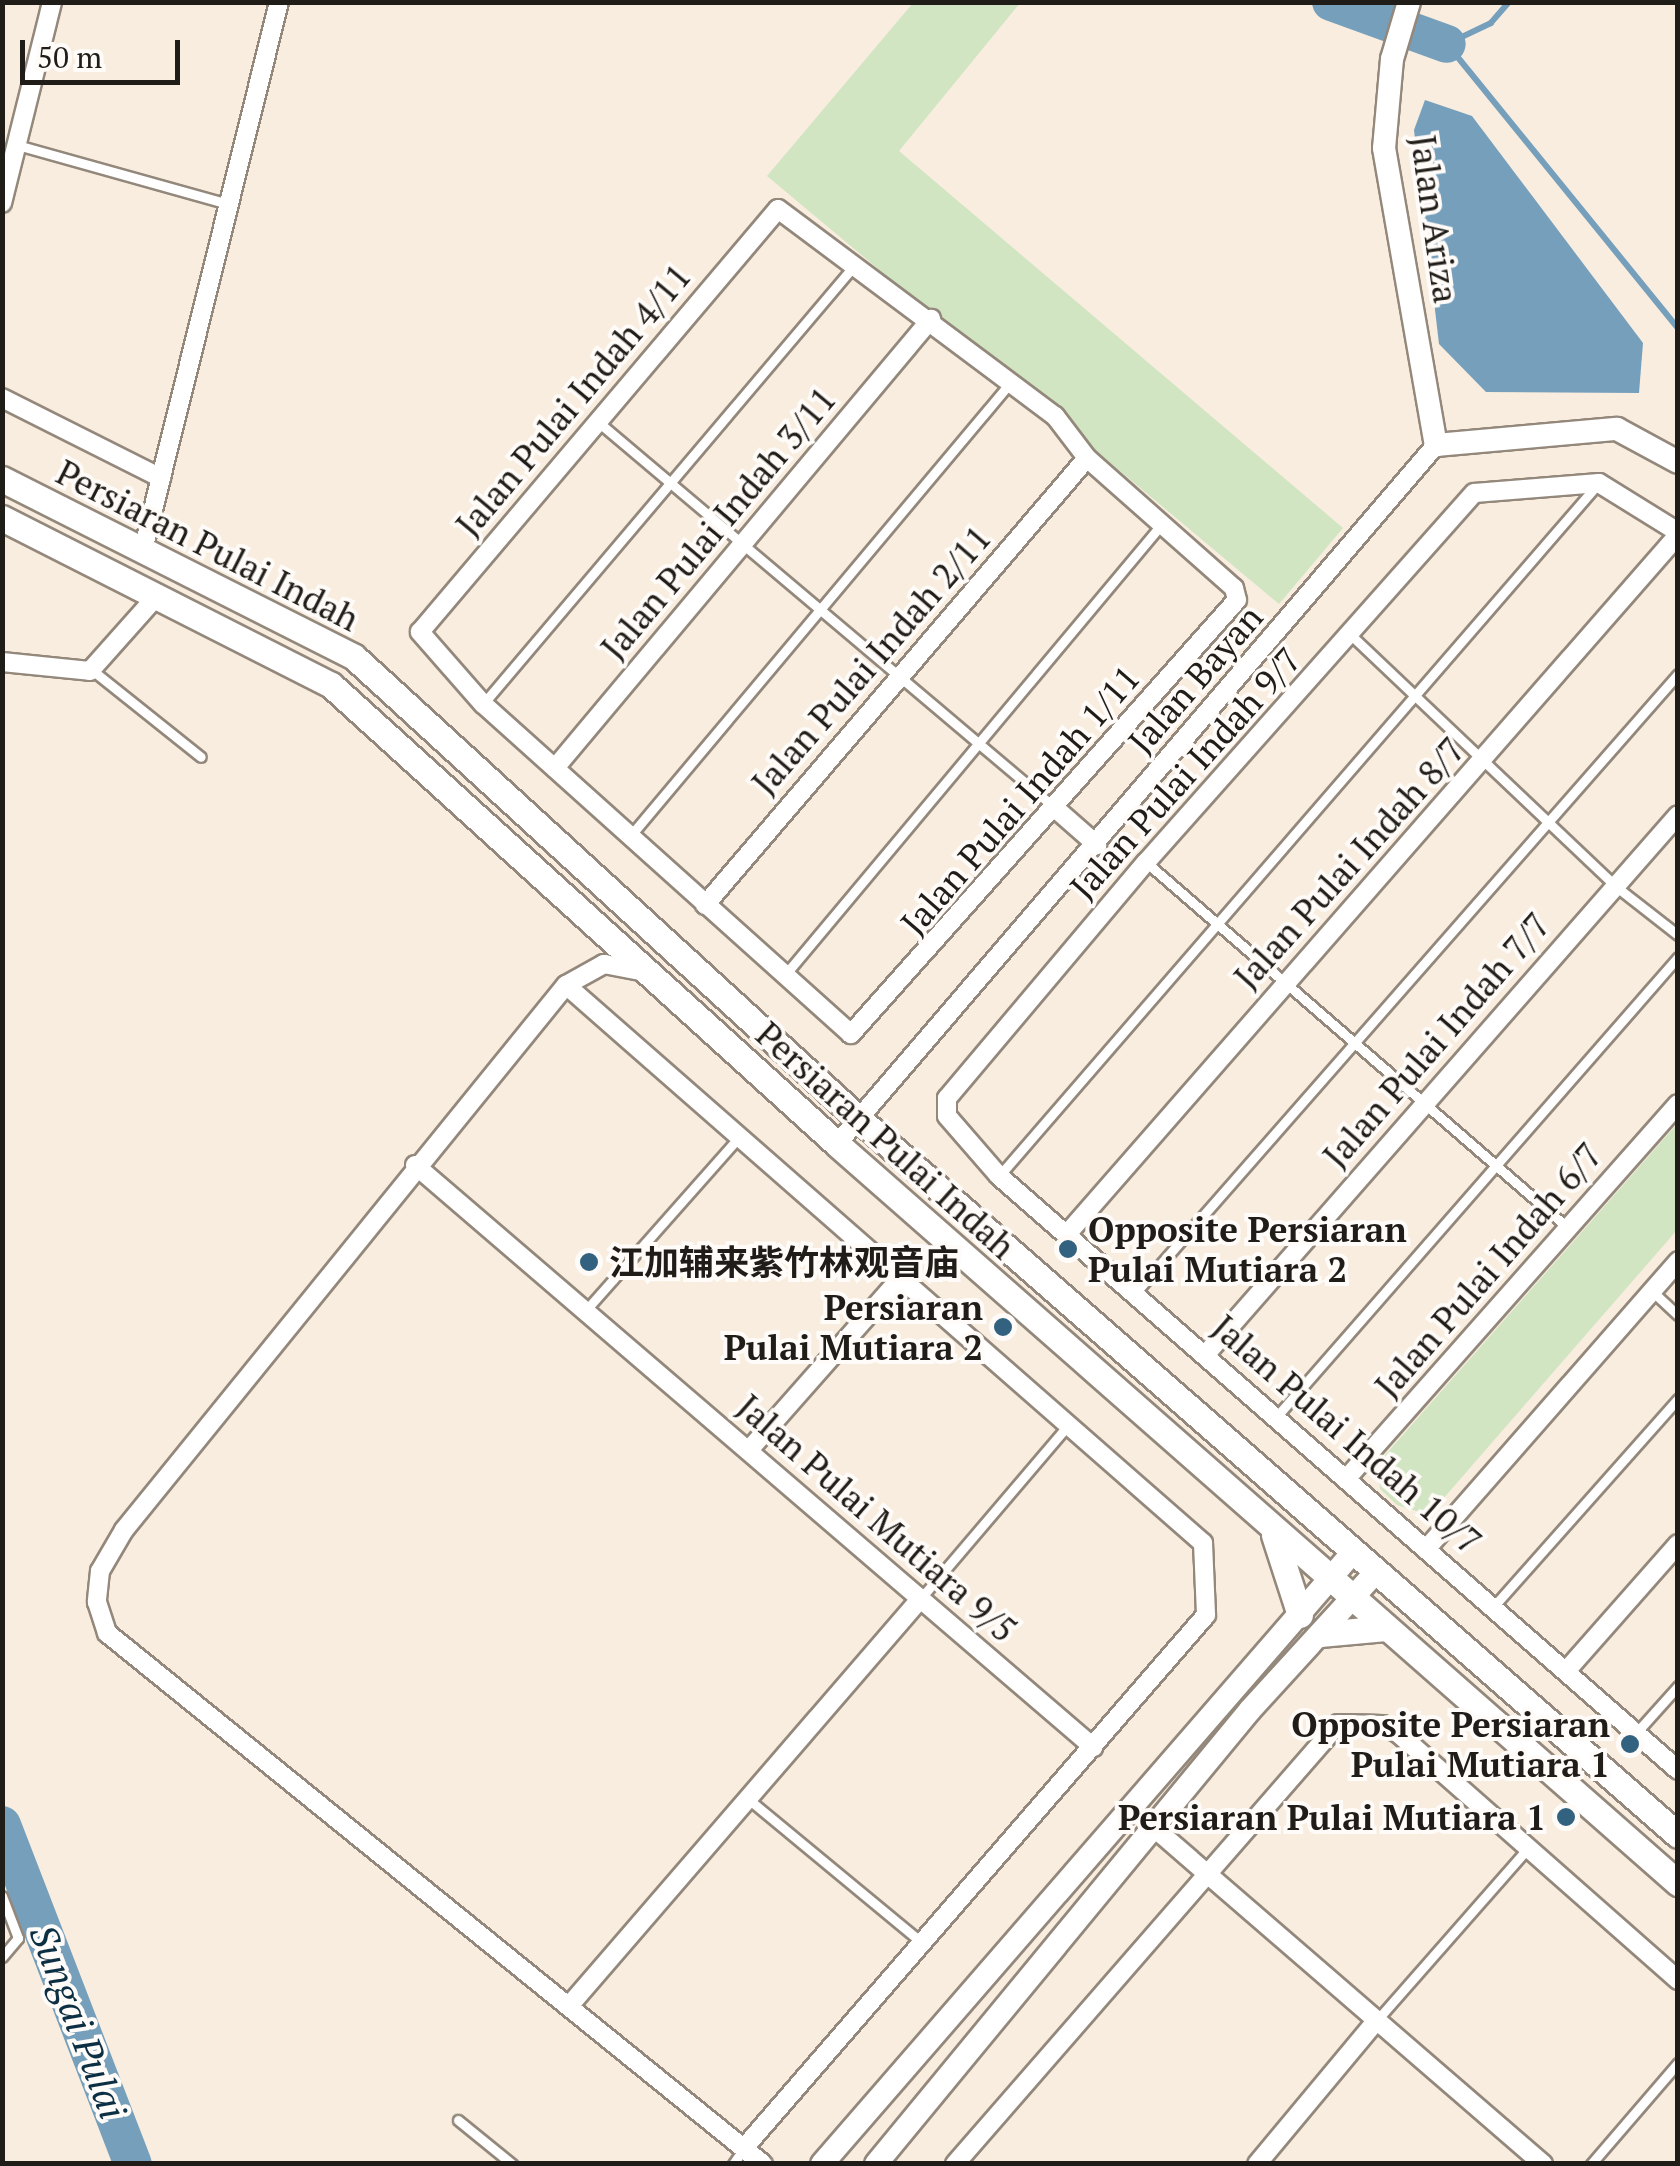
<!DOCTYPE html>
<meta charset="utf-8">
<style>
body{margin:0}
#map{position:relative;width:1680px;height:2166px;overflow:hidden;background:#f8edde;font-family:"PT Serif","Noto Sans SC",serif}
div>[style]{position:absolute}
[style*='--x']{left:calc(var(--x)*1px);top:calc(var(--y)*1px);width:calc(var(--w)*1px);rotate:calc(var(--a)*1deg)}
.green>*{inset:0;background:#d1e5c3}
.water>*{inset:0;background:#769fbc}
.stream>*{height:6px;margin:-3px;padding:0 3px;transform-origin:3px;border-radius:3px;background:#769fbc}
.river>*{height:38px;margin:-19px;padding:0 19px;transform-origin:19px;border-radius:19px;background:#769fbc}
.roads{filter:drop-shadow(2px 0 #93887b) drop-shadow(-2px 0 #93887b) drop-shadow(0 2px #93887b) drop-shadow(0 -2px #93887b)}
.service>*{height:9px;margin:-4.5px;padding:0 4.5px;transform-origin:4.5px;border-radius:4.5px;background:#fff}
.minor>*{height:18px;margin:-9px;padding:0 9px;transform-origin:9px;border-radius:9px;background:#fff}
.tertiary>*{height:22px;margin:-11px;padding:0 11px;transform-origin:11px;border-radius:11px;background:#fff}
.secondary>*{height:25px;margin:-12.5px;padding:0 12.5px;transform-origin:12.5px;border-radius:12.5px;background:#fff}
.dots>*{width:28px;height:28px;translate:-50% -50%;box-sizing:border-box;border:5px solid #fefbf8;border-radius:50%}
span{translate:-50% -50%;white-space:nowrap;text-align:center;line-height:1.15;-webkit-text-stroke:8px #fefbf8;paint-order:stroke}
.street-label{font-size:35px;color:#201c17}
.poi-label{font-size:35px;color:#201c17;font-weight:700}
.left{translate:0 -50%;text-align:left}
.right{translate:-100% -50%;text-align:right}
.water-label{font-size:38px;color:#0c2f44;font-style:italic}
.frame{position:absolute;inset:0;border:5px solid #201c17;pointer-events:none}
.scale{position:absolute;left:20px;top:40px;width:160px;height:45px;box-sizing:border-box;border:5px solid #201c17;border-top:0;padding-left:12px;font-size:30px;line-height:35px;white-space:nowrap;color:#201c17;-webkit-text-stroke:8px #fefbf8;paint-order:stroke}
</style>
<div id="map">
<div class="green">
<i style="clip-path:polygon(913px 3px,1020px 3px,899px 151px,1343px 528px,1279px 604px,767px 176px)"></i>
<i style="clip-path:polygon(1677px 1124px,1677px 1230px,1429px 1515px,1397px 1505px,1380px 1489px,1379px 1462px)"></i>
</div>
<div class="water">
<i style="clip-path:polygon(1425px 100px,1472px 116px,1643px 343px,1639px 393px,1486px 392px,1439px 344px,1414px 130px)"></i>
</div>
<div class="stream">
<i style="--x:1509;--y:2;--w:28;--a:131"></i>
<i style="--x:1491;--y:23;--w:49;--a:154.5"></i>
<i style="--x:1447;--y:44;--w:366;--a:50.9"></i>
</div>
<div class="river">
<i style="--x:1331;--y:2;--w:123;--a:19.9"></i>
<i style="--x:2;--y:1825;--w:363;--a:68.9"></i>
</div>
<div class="roads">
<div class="service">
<i style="--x:17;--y:145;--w:220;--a:15.6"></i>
<i style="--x:597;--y:421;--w:598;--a:40.19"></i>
<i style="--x:1351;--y:635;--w:363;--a:43.5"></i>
<i style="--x:1614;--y:885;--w:81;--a:38"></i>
<i style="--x:92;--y:670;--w:139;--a:38.6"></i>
<i style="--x:483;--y:704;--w:573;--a:-49.75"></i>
<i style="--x:631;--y:835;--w:590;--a:-50.02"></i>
<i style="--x:1147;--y:863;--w:557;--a:40.92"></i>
<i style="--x:784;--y:976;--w:588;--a:-50.11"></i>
<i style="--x:999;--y:1176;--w:914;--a:-49.13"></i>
<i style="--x:1652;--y:1291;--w:35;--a:43"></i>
<i style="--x:1136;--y:1292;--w:822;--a:-48.75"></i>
<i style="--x:586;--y:1310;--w:232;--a:-48.5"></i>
<i style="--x:1277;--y:1416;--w:609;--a:-48.86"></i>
<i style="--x:921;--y:1598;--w:227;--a:-49.6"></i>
<i style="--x:1494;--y:1606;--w:277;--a:-48.4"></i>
<i style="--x:1636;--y:1733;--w:63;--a:-48.2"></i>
<i style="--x:747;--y:1798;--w:227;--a:39.6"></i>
<i style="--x:2;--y:1896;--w:45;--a:69.1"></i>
<i style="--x:18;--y:1938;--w:25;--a:130"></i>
<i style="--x:1377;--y:2020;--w:229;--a:-48.7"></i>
<i style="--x:458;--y:2120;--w:70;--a:39.2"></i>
<i style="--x:733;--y:2164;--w:19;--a:-55"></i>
<i style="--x:1591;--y:2164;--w:133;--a:-49.3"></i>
</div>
<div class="minor">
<i style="--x:2;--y:203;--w:207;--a:-76"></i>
<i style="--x:778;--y:209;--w:346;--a:36.8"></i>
<i style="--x:1055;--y:416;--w:53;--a:52.7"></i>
<i style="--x:1087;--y:458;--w:196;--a:41.5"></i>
<i style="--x:1234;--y:588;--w:12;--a:76"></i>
<i style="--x:1237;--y:600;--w:581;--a:131.65"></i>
<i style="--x:851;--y:1034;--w:494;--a:-138.1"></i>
<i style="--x:483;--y:704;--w:96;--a:-131.2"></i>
<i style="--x:420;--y:632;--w:554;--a:-49.76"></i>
<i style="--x:2;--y:398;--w:178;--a:26.7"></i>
<i style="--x:1678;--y:532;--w:93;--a:-148.2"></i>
<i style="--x:1599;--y:483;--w:125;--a:175.4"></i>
<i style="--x:1474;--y:493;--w:494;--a:131.6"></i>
<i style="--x:1146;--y:862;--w:309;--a:130.1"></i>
<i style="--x:947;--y:1098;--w:18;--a:90"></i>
<i style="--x:947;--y:1116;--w:79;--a:49.1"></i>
<i style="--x:999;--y:1176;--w:902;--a:41.18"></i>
<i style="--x:143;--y:550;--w:565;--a:-76.06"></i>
<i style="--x:2;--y:662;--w:88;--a:5.8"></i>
<i style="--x:90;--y:671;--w:99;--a:-48.3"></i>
<i style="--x:555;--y:768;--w:586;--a:-50.06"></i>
<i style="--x:1056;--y:809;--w:55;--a:41.3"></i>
<i style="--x:705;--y:905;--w:588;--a:-49.48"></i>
<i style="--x:640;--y:971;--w:37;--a:-169"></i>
<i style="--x:604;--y:964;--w:43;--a:151.1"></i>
<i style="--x:566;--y:985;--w:702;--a:129.04"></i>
<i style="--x:124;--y:1530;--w:48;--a:120.3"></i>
<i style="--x:100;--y:1571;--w:31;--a:96"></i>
<i style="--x:97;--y:1602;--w:33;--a:72"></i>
<i style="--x:107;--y:1633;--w:844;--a:38.99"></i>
<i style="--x:566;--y:985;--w:847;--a:41.22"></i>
<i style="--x:1203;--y:1543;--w:72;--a:87.6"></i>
<i style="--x:1206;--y:1615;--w:705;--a:130.92"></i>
<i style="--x:837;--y:1144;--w:921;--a:-49.41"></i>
<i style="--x:415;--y:1165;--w:894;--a:40.64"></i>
<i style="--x:1068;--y:1233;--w:927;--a:-48.85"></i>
<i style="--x:1206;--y:1354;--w:716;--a:-48.79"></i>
<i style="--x:749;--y:1450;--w:235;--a:-48.6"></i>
<i style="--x:1347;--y:1478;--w:499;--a:-48.5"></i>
<i style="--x:1428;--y:1547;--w:380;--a:-48.8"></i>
<i style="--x:1567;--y:1670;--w:168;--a:-48.6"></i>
<i style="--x:1152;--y:1826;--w:517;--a:40.84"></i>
<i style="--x:569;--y:2006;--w:539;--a:-49.21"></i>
<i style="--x:955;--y:2164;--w:583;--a:-48.96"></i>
<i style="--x:1338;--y:1724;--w:45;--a:1.3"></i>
<i style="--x:1383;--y:1725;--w:18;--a:29"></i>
<i style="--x:1399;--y:1734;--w:372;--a:41.4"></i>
<i style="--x:1257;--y:2164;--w:187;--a:-50.2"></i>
</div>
<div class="tertiary">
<i style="--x:1409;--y:2;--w:59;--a:106.6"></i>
<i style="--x:1392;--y:59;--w:89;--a:95.1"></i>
<i style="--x:1384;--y:148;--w:302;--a:80.1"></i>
<i style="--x:1436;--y:445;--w:182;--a:-5.1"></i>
<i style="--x:1617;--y:429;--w:69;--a:28.4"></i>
<i style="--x:822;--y:2164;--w:810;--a:-49.05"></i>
<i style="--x:876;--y:2164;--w:588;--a:-50.52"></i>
<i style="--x:1250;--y:1710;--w:187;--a:-47.6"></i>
</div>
<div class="secondary">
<i style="--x:2;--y:479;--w:394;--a:26.8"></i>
<i style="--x:354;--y:657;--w:683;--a:42.45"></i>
<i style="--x:858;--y:1118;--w:1089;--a:41.17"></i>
<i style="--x:2;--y:518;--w:369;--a:26.9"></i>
<i style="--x:331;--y:685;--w:683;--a:42.21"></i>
<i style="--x:837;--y:1144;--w:1120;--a:41.31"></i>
<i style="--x:1274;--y:1535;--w:84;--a:72"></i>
<i style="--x:1321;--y:1634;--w:65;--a:-5.3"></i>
</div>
</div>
<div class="dots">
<i style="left:1068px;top:1249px;background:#326280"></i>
<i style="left:589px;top:1262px;background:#326280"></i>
<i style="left:1003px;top:1327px;background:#326280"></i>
<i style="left:1630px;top:1744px;background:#326280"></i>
<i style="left:1566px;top:1817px;background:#326280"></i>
</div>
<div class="street-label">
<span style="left:1435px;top:219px;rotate:82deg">Jalan Ariza</span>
<span style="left:573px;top:400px;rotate:-50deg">Jalan Pulai Indah 4/11</span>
<span style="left:718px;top:523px;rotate:-50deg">Jalan Pulai Indah 3/11</span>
<span style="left:208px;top:545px;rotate:27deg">Persiaran Pulai Indah</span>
<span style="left:871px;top:660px;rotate:-49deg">Jalan Pulai Indah 2/11</span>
<span style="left:1195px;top:679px;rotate:-49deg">Jalan Bayan</span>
<span style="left:1185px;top:773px;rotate:-48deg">Jalan Pulai Indah 9/7</span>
<span style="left:1020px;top:800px;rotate:-49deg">Jalan Pulai Indah 1/11</span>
<span style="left:1349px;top:863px;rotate:-48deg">Jalan Pulai Indah 8/7</span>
<span style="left:1436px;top:1040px;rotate:-49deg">Jalan Pulai Indah 7/7</span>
<span style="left:886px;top:1140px;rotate:42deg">Persiaran Pulai Indah</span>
<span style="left:1488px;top:1270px;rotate:-49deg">Jalan Pulai Indah 6/7</span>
<span style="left:1347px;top:1434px;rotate:41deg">Jalan Pulai Indah 10/7</span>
<span style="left:877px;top:1518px;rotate:41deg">Jalan Pulai Mutiara 9/5</span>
</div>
<div class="poi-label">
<span class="left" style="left:1088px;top:1249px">Opposite Persiaran<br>Pulai Mutiara 2</span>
<span class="left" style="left:609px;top:1262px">江加辅来紫竹林观音庙</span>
<span class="right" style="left:983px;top:1327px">Persiaran<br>Pulai Mutiara 2</span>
<span class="right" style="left:1610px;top:1744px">Opposite Persiaran<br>Pulai Mutiara 1</span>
<span class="right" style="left:1546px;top:1817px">Persiaran Pulai Mutiara 1</span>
</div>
<div class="water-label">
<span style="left:78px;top:2022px;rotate:69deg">Sungai Pulai</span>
</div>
<div class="frame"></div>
<div class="scale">50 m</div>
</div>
